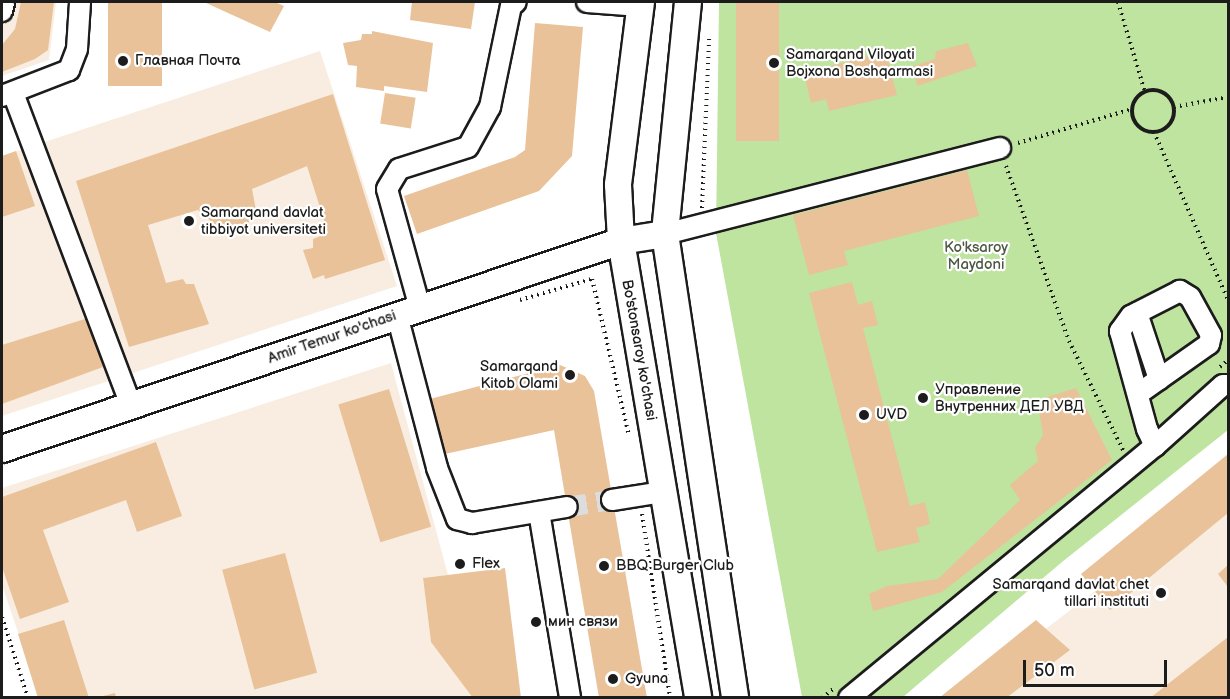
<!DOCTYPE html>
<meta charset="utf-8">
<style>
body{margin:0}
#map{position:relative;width:1230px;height:699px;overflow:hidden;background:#fff;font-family:"Balsamiq Sans",sans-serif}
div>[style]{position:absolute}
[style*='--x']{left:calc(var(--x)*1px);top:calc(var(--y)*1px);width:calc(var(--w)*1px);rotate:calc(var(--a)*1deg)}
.built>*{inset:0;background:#f8ede0}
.green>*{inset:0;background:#bee49f}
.building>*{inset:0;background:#e9c299;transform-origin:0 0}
.minor-tunnel>*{height:20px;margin-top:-10px;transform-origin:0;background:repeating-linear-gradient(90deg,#ddd 0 20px,transparent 0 30px)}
.path>*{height:4px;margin-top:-2px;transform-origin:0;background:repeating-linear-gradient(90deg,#1c1c1c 0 1.5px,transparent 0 6px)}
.path>.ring{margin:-2px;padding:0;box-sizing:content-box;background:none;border:4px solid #1c1c1c;border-radius:50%}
.roads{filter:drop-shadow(2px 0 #1c1c1c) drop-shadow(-2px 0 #1c1c1c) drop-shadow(0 2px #1c1c1c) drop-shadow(0 -2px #1c1c1c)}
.minor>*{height:20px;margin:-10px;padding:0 10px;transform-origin:10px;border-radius:10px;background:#fff}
.major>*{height:26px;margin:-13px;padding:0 13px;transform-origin:13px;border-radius:13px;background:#fff}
.dots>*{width:16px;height:16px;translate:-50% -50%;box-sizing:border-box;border:3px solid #fff;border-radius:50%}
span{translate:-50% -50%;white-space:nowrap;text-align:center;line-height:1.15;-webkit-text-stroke:4.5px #fff;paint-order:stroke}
.poi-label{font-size:15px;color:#1c1c1c}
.left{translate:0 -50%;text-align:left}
.right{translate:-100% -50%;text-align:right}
.park-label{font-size:15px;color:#4d5843}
.street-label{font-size:15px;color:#1c1c1c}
.frame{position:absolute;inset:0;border:3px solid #1c1c1c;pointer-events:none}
.scale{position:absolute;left:1023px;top:660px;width:144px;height:27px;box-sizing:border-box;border:3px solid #1c1c1c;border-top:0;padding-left:8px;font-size:18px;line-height:21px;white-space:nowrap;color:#1c1c1c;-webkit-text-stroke:4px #fff;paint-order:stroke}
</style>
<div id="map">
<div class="built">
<i style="clip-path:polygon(2px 2px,56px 2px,49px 60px,2px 76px)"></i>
<i style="clip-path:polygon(320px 51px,397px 286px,2px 416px,2px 156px)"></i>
<i style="clip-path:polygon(391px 363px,448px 575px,423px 578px,431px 641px,475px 697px,40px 697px,2px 585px,2px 488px)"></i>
<i style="clip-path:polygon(1228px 489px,1228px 697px,957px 697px)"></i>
</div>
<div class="green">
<i style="clip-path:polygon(719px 2px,1228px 2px,1228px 430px,1062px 562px,903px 697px,802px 697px,716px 233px)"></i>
</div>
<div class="building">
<i style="clip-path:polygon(21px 2px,54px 2px,48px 50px,35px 59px,2px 72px,2px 45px,15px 29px)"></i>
<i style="left:108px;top:2px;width:54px;height:84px"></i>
<i style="clip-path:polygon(204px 2px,275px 2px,284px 6px,270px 32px)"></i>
<i style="clip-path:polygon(412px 2px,475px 2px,471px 29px,410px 20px)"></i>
<i style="left:736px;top:2px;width:43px;height:139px"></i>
<i style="clip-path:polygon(535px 23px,583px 27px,572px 156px,539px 191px,417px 234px,404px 196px,515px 157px,525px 150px)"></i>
<i style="clip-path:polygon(372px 31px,433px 43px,427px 92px,384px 86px,384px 91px,356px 87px,357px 66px,348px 65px,343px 43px,361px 40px,362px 34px,372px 34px)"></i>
<i style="clip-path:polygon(968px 43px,977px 66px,917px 86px,913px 66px,935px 59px,936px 51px)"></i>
<i style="clip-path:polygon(886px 52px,897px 95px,829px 111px,826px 99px,811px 103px,805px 78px,820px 74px,819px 69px)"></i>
<i style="left:385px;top:93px;width:31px;height:31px;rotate:9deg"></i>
<i style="clip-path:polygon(333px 94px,385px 260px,325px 279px,324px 275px,313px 279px,303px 250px,313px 248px,313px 239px,328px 233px,307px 166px,252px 189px,256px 210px,249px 222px,236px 231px,221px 230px,198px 210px,148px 225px,166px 283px,183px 279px,186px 284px,194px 284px,209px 324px,129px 347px,76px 181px)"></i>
<i style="clip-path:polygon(16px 151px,35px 206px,2px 217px,2px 156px)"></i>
<i style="clip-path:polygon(967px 170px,979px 216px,844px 251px,848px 265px,809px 275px,793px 215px)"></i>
<i style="clip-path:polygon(852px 282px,858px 305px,872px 301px,878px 325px,863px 328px,910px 506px,925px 502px,930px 524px,916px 528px,920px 542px,877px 552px,809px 293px)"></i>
<i style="clip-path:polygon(88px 318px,103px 367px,2px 404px,2px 345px)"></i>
<i style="clip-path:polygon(560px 365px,585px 376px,594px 391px,647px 698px,599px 698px,554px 430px,445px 454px,426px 400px)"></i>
<i style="clip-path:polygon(1076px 388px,1112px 460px,942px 592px,873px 611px,869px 594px,887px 586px,938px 579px,1020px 500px,1010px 485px,1038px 461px,1035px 448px,1043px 435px,1037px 400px)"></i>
<i style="left:389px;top:389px;width:144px;height:53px;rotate:73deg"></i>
<i style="clip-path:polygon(156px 442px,182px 516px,137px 532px,126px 500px,43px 530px,69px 602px,20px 619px,2px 567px,2px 497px)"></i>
<i style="clip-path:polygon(1228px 454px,1228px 513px,1110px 610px,1081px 574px)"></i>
<i style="left:285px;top:553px;width:124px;height:65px;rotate:75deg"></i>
<i style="clip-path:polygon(1228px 565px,1228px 587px,1218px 574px)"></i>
<i style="clip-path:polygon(505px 568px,521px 698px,473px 698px,431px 642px,423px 578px)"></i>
<i style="clip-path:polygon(64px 620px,89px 698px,38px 698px,18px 634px)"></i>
<i style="clip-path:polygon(1036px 620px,1070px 650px,1006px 698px,939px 698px)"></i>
<i style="clip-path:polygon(1228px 637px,1228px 698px,1150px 698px)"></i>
<i style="clip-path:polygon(115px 693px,116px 698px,99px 698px,99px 697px)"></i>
</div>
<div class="minor-tunnel">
<i style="--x:567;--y:507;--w:46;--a:-8.8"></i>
</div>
<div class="path">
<i style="--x:1118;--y:2;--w:94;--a:73.3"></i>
<i class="ring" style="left:1132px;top:90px;width:38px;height:38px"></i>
<i style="--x:1174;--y:107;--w:55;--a:-10.5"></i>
<i style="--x:1154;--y:132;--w:184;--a:66.2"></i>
<i style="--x:1018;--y:143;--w:119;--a:-16.6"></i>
<i style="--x:1006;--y:166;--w:186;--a:70.2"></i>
<i style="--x:1069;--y:341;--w:122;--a:63.6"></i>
<i style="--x:702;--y:208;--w:170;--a:-87.6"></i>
<i style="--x:520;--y:300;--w:75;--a:-16.3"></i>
<i style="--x:592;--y:279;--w:160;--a:76.7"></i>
<i style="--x:1220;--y:367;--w:11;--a:-41"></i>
<i style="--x:642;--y:514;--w:186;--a:81.3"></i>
<i style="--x:2;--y:617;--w:85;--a:72.2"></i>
<i style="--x:822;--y:698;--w:14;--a:-39"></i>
</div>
<div class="roads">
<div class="minor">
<i style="--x:587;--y:2;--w:53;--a:4.3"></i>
<i style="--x:2;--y:11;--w:9;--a:-77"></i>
<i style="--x:13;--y:93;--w:334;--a:69.3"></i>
<i style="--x:2;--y:96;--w:72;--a:-21.2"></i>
<i style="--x:69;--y:70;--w:22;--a:-69"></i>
<i style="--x:77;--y:49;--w:47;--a:-86.3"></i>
<i style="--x:665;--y:234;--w:346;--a:-14.4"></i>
<i style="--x:420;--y:308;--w:123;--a:-105.5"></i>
<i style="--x:387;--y:189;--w:23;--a:-59"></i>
<i style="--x:399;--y:169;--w:72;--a:-17.7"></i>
<i style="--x:468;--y:147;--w:46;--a:-61.2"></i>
<i style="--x:490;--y:107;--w:103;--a:-78.3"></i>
<i style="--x:511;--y:6;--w:6;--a:-39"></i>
<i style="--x:1137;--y:313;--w:70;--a:71.6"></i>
<i style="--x:397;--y:315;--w:158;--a:75.3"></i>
<i style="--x:437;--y:468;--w:55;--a:68.6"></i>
<i style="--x:457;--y:519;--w:16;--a:15"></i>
<i style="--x:472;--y:523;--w:96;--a:-9.6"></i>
<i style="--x:1138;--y:394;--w:87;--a:-35.2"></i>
<i style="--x:1209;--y:344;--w:9;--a:-77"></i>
<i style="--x:1211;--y:335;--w:43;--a:-118.9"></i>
<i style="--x:1190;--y:297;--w:12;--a:-149"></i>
<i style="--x:1180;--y:291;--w:55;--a:153"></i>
<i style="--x:1131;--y:316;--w:19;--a:126"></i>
<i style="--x:1120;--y:331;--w:102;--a:74.6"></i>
<i style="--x:1147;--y:429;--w:19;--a:65"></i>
<i style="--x:612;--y:500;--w:52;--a:-8.9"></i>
<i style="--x:539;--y:512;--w:189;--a:80.5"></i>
<i style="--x:849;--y:698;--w:396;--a:-39.5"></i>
<i style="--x:1155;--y:446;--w:91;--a:-41.9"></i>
<i style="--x:1223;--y:385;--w:5;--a:0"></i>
</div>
<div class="major">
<i style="--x:641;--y:2;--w:184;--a:97.2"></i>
<i style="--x:618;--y:185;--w:56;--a:86.9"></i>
<i style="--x:621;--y:241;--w:463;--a:80.4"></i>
<i style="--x:688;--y:2;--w:233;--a:95.7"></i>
<i style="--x:665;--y:234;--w:469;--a:81.4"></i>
<i style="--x:2;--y:449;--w:653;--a:-18.57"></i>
<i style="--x:621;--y:241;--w:45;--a:-9"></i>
</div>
</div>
<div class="dots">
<i style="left:123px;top:61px;background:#1c1c1c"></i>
<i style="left:774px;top:63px;background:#1c1c1c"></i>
<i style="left:189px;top:221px;background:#1c1c1c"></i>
<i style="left:570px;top:375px;background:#1c1c1c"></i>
<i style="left:923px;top:398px;background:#1c1c1c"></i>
<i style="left:864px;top:415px;background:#1c1c1c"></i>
<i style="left:460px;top:564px;background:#1c1c1c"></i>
<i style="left:604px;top:566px;background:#1c1c1c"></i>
<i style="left:1161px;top:593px;background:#1c1c1c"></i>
<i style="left:536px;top:622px;background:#1c1c1c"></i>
<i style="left:613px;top:679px;background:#1c1c1c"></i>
</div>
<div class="poi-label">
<span class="left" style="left:786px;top:63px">Samarqand Viloyati<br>Bojxona Boshqarmasi</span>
<span class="left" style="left:135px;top:61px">Главная Почта</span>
<span class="left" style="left:201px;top:221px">Samarqand davlat<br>tibbiyot universiteti</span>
<span class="right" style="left:558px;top:375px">Samarqand<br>Kitob Olami</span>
<span class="left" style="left:935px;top:398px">Управление<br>Внутренних ДЕЛ УВД</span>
<span class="left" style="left:876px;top:415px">UVD</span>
<span class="left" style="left:472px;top:564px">Flex</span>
<span class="left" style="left:616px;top:566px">BBQ Burger Club</span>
<span class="right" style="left:1149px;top:593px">Samarqand davlat chet<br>tillari instituti</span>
<span class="left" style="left:548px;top:622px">мин связи</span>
<span class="left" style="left:625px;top:679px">Gyuna</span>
</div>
<div class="park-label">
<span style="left:976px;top:256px">Ko'ksaroy<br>Maydoni</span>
</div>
<div class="street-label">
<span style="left:332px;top:337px;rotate:-19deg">Amir Temur ko'chasi</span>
<span style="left:639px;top:350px;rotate:80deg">Bo'stonsaroy ko'chasi</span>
</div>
<div class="frame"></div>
<div class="scale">50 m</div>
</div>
